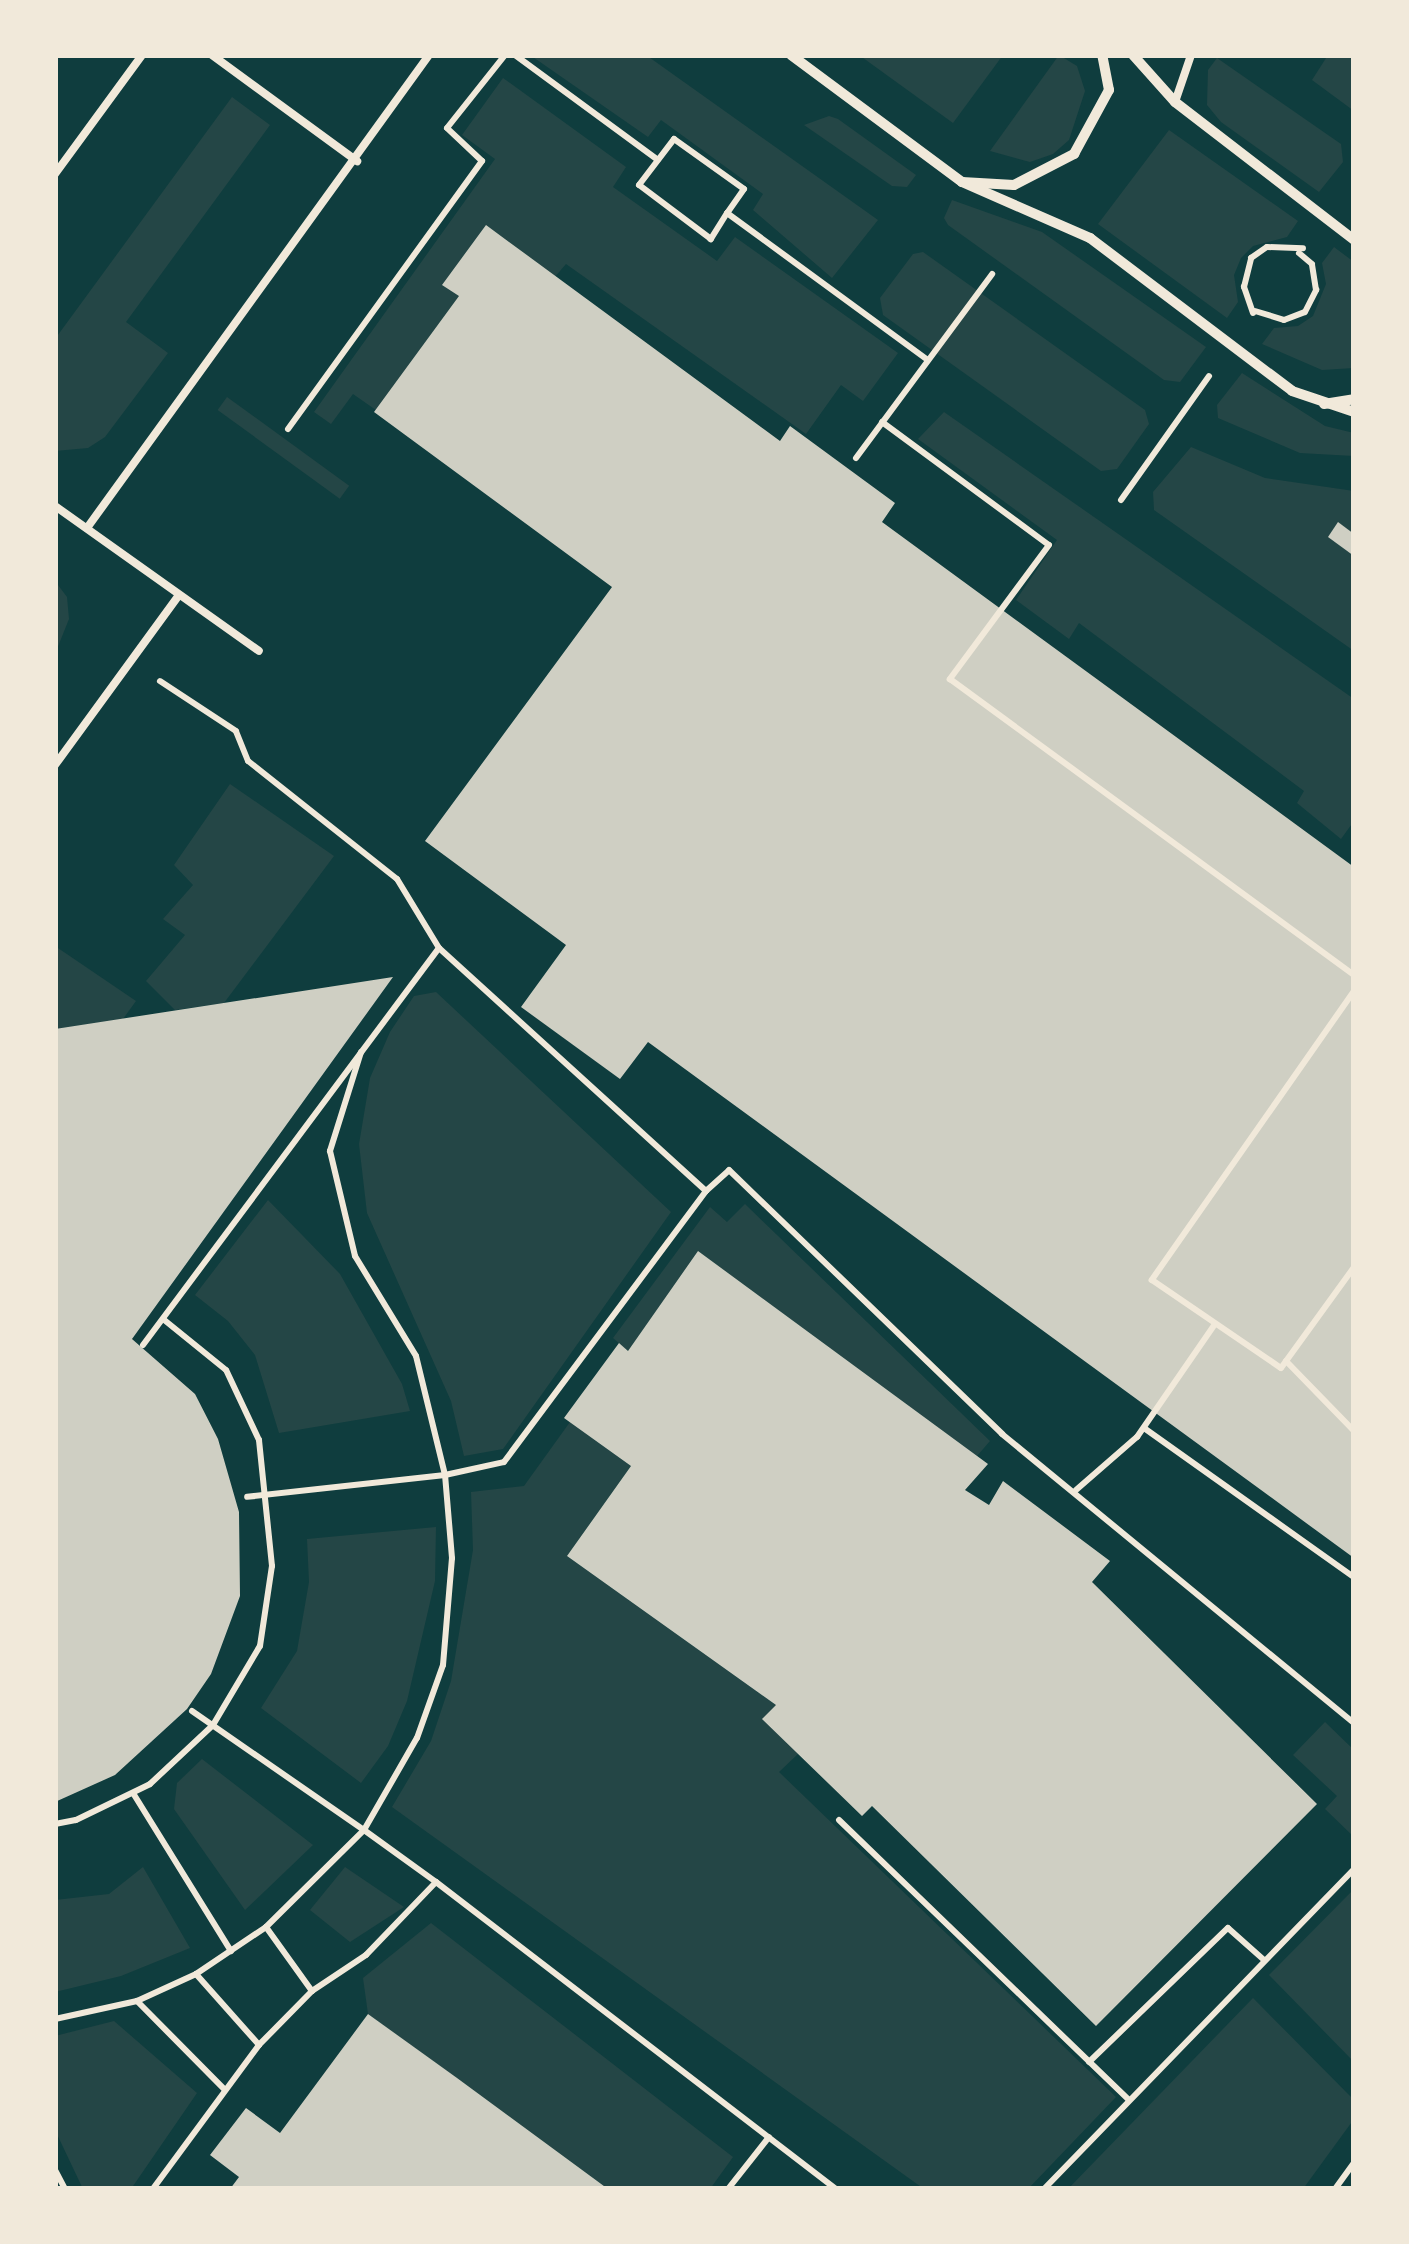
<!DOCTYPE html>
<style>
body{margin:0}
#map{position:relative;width:1409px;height:2244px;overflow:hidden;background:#0f3d3e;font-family:Mulish,sans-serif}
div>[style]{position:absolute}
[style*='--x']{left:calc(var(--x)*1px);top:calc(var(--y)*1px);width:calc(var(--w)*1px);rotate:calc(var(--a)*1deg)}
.green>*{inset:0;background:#244646;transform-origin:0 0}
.building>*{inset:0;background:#cfcfc3}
.path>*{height:6px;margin:-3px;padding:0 3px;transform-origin:3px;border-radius:3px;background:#f1e9da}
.service>*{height:8px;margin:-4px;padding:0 4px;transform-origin:4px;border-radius:4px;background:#f1e9da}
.minor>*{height:10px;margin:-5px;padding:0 5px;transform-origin:5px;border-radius:5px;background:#f1e9da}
span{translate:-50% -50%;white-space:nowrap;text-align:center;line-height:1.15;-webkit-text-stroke:8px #f1e9da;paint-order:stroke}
.frame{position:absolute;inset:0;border:58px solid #f1e9da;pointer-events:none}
</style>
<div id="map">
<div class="green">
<i style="clip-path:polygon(530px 55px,646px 55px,878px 220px,832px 278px,753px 210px,763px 194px,661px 120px,648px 137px)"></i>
<i style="clip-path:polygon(859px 55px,1003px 55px,953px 123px)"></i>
<i style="clip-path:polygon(1059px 55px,1077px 66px,1085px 91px,1069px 140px,1053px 154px,1030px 162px,990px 151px)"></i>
<i style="clip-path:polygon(1328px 55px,1354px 55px,1354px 111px,1312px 80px)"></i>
<i style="clip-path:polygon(1217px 58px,1341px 144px,1343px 162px,1319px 192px,1221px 122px,1207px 105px,1208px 70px)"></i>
<i style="clip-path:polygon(503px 78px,626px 167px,613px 187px,717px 261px,735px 237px,898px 353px,863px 401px,841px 385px,806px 434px,566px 264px,554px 278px,468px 295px,383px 415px,353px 394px,331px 424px,314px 412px,495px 159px,462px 135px)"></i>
<i style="clip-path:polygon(232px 97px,270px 125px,126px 322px,168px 353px,105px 437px,88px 448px,55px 451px,55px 339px)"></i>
<i style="clip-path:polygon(829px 116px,838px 119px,916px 175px,907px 187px,892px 186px,804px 125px)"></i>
<i style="clip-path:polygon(1169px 130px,1298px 221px,1287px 237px,1253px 246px,1241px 258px,1234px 275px,1238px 302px,1227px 318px,1098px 224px)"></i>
<i style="clip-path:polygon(952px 200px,1042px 232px,1206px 347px,1180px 382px,1164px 380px,948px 225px,944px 218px)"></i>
<i style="clip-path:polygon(1334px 247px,1354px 262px,1354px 368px,1322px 370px,1262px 344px,1274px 328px,1298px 326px,1313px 316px,1326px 284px,1322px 263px)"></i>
<i style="clip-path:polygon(923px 252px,1145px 410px,1149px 424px,1117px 469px,1101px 471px,883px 315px,880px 298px,913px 254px)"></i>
<i style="clip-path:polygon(1242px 373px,1325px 426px,1354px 433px,1354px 456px,1300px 453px,1218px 418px,1217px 405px)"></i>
<i style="left:227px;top:397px;width:151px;height:16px;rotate:36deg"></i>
<i style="clip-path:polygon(944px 412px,1354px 699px,1354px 821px,1341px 839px,1297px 803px,1304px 791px,1079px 623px,1069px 639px,1016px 600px,1057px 540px,918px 439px)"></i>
<i style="clip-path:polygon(1191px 447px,1265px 478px,1354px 491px,1354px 651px,1154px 510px,1153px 492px)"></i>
<i style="clip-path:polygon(55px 581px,67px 597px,69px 619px,55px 654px)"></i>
<i style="clip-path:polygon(230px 784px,334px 856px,224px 1003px,175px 1010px,146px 981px,185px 935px,163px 919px,193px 885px,174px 865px)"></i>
<i style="clip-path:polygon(55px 946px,136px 1001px,123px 1019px,55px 1029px)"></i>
<i style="clip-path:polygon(436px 992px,671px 1212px,503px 1449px,464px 1456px,451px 1401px,367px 1213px,359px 1144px,370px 1078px,390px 1032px,414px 996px)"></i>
<i style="clip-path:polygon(268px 1200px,340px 1274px,402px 1384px,410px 1411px,279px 1433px,255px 1355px,228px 1321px,195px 1295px)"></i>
<i style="clip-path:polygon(745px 1204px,990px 1441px,977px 1456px,699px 1252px,628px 1351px,613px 1338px,710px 1207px,727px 1222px)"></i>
<i style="clip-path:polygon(570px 1422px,631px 1466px,567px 1556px,776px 1705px,798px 1754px,779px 1772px,1116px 2097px,1028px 2189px,924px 2189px,392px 1807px,431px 1741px,451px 1681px,473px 1550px,471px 1492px,524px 1486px)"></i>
<i style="clip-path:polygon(436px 1527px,435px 1581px,407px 1701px,388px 1746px,361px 1783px,261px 1708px,297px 1651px,309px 1582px,307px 1539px)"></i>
<i style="clip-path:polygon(1325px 1722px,1354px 1750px,1354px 1837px,1325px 1809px,1337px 1796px,1293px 1755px)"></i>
<i style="clip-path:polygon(202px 1759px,313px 1845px,245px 1910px,174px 1809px,177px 1783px)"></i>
<i style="clip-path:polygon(143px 1867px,190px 1948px,121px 1976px,55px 1992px,55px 1900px,109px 1894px)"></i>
<i style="clip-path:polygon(345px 1867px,404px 1907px,350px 1942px,310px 1910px)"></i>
<i style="clip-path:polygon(1354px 1889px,1354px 2062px,1269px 1975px)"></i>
<i style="clip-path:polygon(431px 1923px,733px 2157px,710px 2189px,608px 2189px,368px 2014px,363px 1978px)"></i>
<i style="clip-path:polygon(1253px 1998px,1354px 2100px,1354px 2119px,1303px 2189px,1068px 2189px)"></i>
<i style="clip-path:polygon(114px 2021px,197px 2093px,131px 2189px,83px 2189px,55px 2130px,55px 2036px)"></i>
</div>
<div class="building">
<i style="clip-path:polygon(486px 225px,780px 441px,790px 426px,895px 503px,882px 522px,1354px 867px,1354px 1558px,648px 1042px,620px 1079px,521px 1007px,566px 945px,425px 841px,612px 587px,374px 412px,459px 296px,442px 285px)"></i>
<i style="clip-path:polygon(1338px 522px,1354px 534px,1354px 556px,1328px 537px)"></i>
<i style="clip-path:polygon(393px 977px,132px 1339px,195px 1394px,218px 1439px,239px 1512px,240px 1596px,211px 1674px,187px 1709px,115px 1775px,55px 1802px,55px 1029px)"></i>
<i style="clip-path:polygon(698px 1251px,988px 1464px,965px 1490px,989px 1505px,1003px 1481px,1110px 1561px,1092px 1582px,1317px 1804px,1096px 2026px,872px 1806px,862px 1816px,762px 1719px,776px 1705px,567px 1556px,631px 1466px,564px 1418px,619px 1343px,628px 1351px)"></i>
<i style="clip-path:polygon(368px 2014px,457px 2078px,608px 2189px,230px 2189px,239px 2177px,210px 2155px,246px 2108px,280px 2133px)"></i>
</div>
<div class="path">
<i style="--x:515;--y:55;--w:177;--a:36.3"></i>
<i style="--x:727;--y:213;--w:31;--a:122"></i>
<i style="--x:711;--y:239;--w:90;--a:-143.1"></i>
<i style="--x:639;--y:185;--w:58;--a:-52.7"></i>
<i style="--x:674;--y:139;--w:86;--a:35.5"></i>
<i style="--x:744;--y:189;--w:29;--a:125"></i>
<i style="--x:727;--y:213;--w:249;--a:36.2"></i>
<i style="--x:1255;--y:311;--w:30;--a:17"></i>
<i style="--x:1284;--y:320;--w:22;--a:-21"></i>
<i style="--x:1305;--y:312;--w:25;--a:-63"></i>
<i style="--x:1316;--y:290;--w:26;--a:-99"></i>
<i style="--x:1312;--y:264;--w:17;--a:-140"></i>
<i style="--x:1253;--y:313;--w:28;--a:-109"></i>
<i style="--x:1244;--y:287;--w:30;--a:-76"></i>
<i style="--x:1251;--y:258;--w:19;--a:-35"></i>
<i style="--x:1267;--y:247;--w:36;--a:2"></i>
<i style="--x:882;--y:422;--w:207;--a:36.4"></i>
<i style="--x:1049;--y:545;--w:167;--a:126.5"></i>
<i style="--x:950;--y:679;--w:501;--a:36.23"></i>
<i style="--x:288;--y:429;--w:331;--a:-54.1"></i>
<i style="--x:482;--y:161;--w:48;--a:-136.7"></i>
<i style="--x:447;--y:128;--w:93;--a:-51.5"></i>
<i style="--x:856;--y:458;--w:229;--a:-53.5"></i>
<i style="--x:1121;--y:500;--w:152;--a:-54.6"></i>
<i style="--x:1354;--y:991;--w:353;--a:125"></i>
<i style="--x:1152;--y:1280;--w:156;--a:34.3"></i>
<i style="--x:1281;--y:1368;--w:125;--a:-54.1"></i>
<i style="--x:361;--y:1052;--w:104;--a:107.4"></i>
<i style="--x:330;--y:1151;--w:108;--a:76.6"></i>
<i style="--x:355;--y:1256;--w:117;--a:58.6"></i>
<i style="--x:416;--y:1356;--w:122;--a:76.3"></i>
<i style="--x:445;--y:1475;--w:60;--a:-12.4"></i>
<i style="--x:504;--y:1462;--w:338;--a:-53.3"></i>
<i style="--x:706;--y:1191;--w:361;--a:-137.7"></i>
<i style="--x:706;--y:1191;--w:31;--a:-42"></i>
<i style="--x:729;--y:1170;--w:380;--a:44"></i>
<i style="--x:1002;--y:1434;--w:455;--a:39.4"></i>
<i style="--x:143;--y:1345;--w:495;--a:-53.3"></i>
<i style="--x:439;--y:948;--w:81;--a:-121.3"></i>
<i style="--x:397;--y:879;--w:190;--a:-141.6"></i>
<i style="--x:248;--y:761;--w:32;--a:-112"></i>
<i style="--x:236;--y:731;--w:91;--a:-146.7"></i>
<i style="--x:1286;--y:1361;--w:98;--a:45.8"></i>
<i style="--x:1144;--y:1428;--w:257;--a:35.4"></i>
<i style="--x:1076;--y:1490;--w:81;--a:-41"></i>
<i style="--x:1137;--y:1437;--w:137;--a:-55.4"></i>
<i style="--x:192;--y:1711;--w:209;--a:34.7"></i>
<i style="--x:364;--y:1830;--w:106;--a:-60.1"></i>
<i style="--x:417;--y:1738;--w:77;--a:-70.4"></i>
<i style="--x:443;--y:1665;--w:107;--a:-85.2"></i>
<i style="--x:452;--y:1558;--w:83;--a:-94.8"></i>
<i style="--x:445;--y:1475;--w:199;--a:173.7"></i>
<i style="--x:133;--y:1793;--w:186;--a:58.2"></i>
<i style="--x:839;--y:1820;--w:403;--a:44"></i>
<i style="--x:55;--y:1824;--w:21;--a:-11"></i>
<i style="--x:76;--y:1820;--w:82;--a:-25.9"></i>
<i style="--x:150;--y:1784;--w:86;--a:-43.1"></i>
<i style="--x:213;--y:1725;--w:92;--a:-59.3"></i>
<i style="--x:260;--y:1646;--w:81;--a:-81.5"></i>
<i style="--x:272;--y:1566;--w:127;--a:-95.9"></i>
<i style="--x:259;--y:1440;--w:77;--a:-115.2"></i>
<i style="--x:226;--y:1370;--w:81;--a:-141"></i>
<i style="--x:436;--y:1882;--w:504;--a:37.51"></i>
<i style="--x:266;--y:1927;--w:79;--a:54.3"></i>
<i style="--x:196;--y:1974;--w:95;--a:48.4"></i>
<i style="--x:137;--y:2001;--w:124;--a:45.3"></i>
<i style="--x:55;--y:2019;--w:84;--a:-12.4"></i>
<i style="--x:137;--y:2001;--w:65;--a:-24.6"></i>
<i style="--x:196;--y:1974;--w:84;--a:-33.9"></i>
<i style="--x:266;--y:1927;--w:138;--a:-44.7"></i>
<i style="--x:364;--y:1830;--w:89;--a:35.8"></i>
<i style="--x:436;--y:1882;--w:101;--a:133.8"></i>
<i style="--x:366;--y:1955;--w:65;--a:146.3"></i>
<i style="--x:312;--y:1991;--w:76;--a:134.5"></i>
<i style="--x:259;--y:2045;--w:179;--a:126.4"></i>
<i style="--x:1089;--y:2062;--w:193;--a:-44"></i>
<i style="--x:1228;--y:1928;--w:48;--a:41.6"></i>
<i style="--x:55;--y:2170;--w:21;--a:62"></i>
<i style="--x:728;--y:2189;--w:66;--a:-51.7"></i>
<i style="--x:1044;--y:2189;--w:446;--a:-45.9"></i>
<i style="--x:1335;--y:2189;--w:32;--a:-54"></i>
</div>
<div class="service">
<i style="--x:212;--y:55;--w:180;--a:36.2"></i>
<i style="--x:1175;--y:102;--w:50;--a:-71.2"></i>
<i style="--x:55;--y:174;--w:147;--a:-53.8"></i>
<i style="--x:55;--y:506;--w:250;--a:35.4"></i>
<i style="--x:87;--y:528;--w:584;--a:-54.13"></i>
<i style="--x:55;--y:765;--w:210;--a:-53.9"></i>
</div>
<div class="minor">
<i style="--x:791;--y:55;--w:213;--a:36.6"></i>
<i style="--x:962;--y:182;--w:52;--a:3.3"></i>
<i style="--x:1014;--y:185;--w:68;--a:-27.3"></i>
<i style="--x:1074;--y:154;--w:73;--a:-61.3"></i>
<i style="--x:1109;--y:90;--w:36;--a:-101"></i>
<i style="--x:1133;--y:55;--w:63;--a:48.2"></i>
<i style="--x:1175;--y:102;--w:226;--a:37.6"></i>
<i style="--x:962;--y:182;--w:140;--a:23.6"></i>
<i style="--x:1090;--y:238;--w:253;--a:37.1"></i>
<i style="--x:1292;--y:391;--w:65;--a:18.7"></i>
<i style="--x:1324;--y:404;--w:30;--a:-9"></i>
</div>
<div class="frame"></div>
</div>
